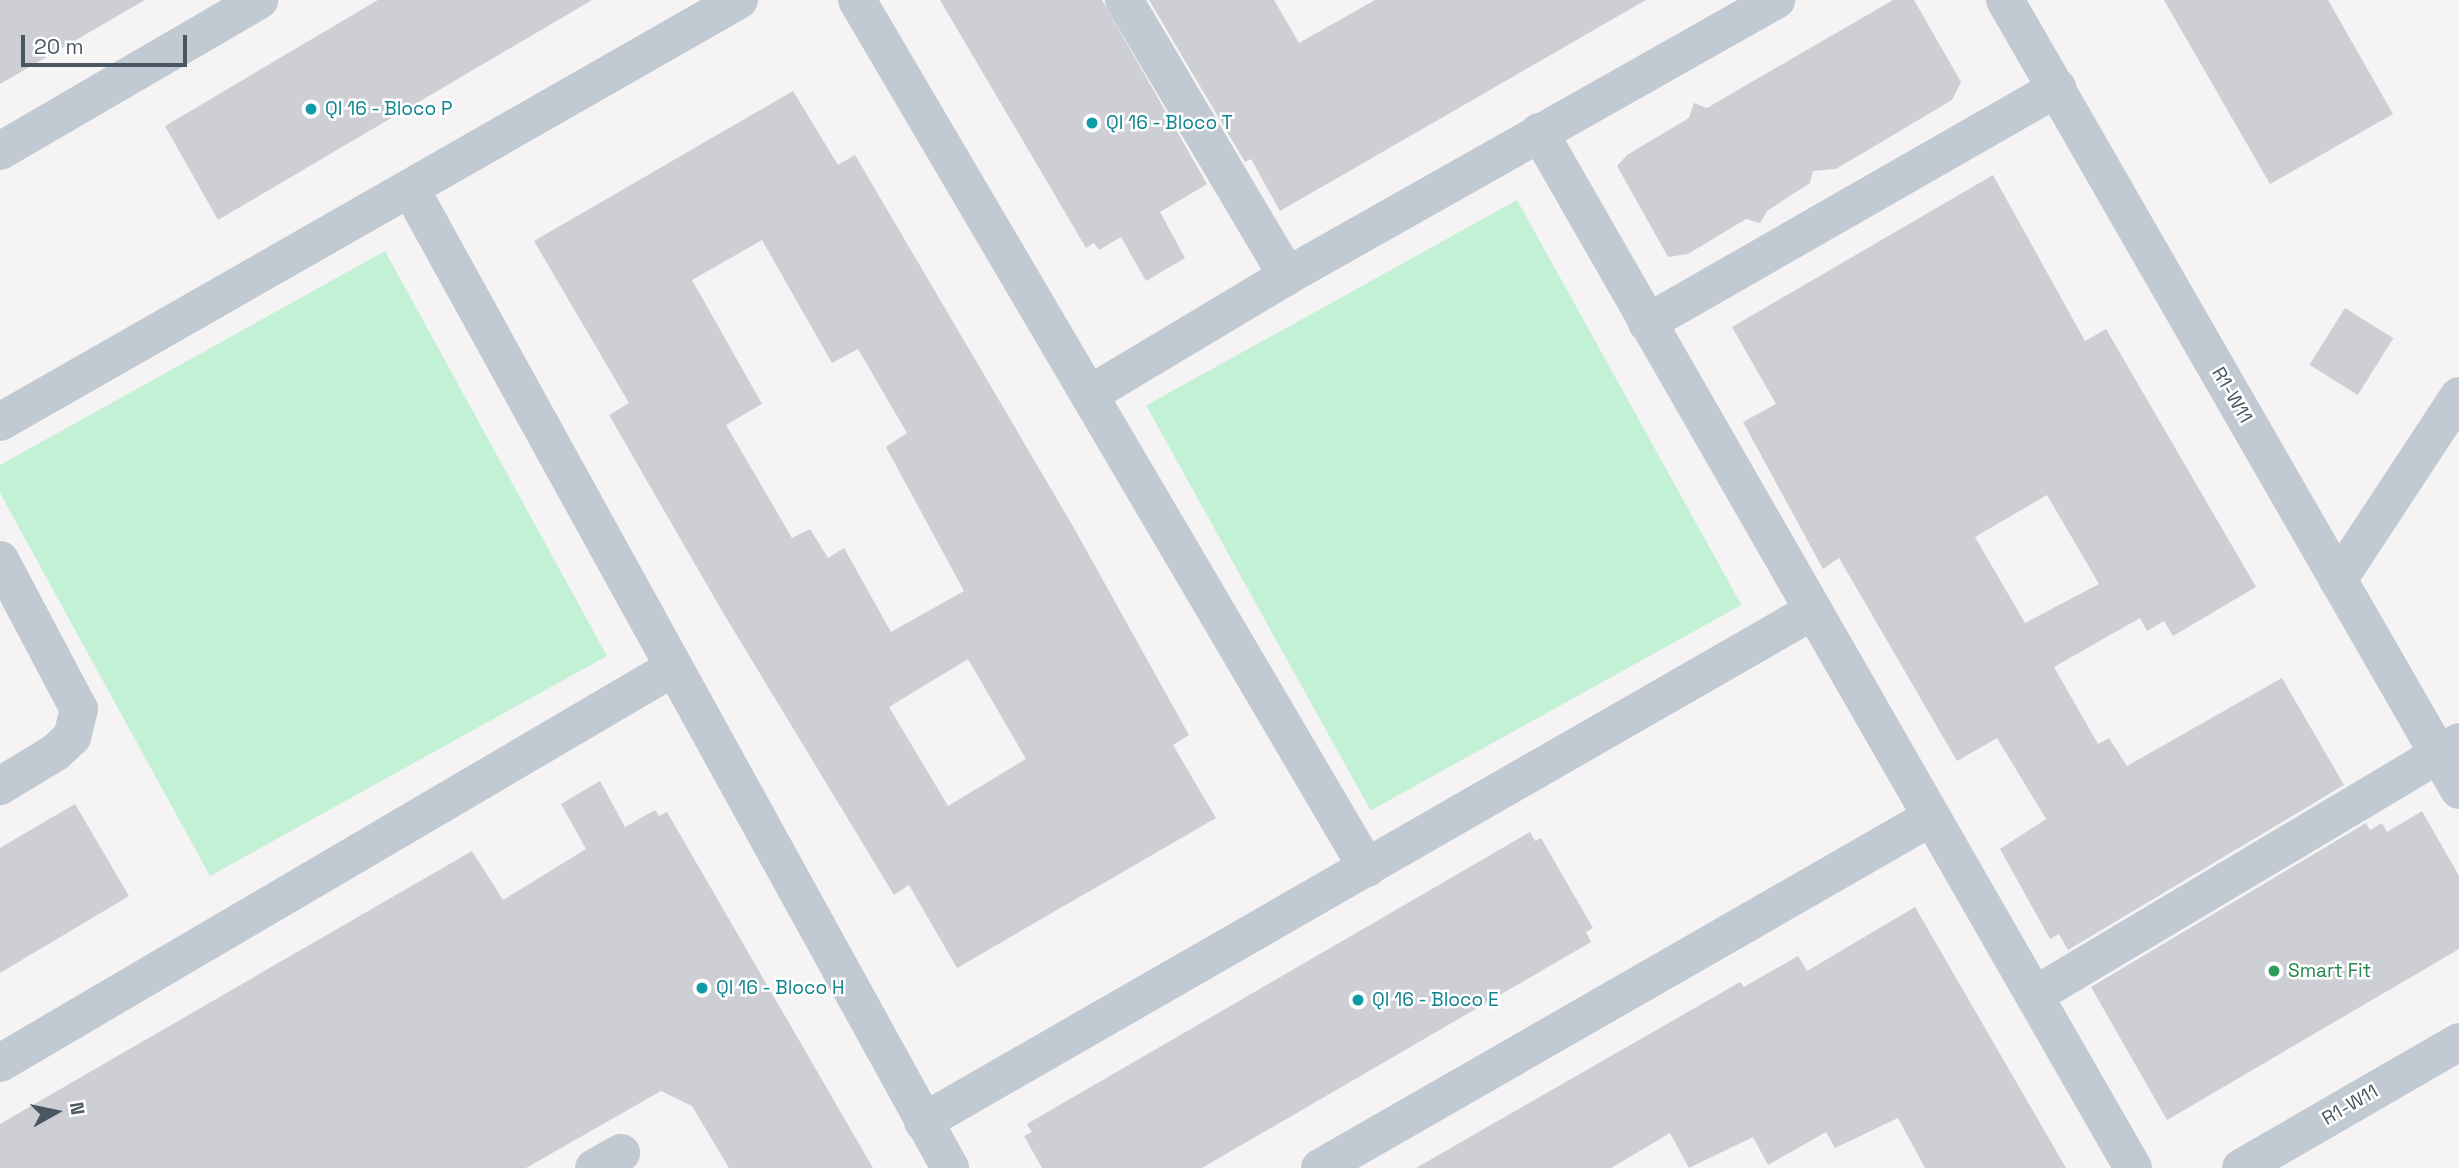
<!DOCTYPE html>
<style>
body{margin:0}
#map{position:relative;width:2459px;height:1168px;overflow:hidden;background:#f5f3f3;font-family:"Space Grotesk",sans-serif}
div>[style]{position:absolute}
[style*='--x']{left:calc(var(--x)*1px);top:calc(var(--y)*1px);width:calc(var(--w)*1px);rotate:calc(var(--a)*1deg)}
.green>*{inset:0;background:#c3f1d5;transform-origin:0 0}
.building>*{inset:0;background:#cdcfd5;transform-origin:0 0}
.minor>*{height:38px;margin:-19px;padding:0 19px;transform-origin:19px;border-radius:19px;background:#c1cad2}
.dots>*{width:19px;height:19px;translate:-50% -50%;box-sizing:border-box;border:4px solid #fff;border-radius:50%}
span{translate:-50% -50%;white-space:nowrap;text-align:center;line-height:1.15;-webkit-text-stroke:5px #fff;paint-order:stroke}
.culture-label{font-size:19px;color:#0d838f}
.left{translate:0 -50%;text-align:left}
.street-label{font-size:19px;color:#4a5661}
.leisure-label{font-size:19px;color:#27864d}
.north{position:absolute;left:21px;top:1077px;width:70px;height:70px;-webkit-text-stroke:5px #fff;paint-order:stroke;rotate:81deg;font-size:19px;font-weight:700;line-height:28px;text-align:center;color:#4a5661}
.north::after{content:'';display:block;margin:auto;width:24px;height:32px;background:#4a5661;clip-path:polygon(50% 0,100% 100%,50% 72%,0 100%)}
.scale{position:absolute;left:21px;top:35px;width:166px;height:32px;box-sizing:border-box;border:4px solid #4a5661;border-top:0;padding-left:9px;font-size:21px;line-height:24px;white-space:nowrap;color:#4a5661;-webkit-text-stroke:5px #fff;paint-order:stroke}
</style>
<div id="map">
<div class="green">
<i style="left:1517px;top:200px;width:463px;height:424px;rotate:61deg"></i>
<i style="clip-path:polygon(385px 251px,607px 656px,210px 876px,0 493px,0 465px)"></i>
</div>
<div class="building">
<i style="clip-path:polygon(0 0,145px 0,0 84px)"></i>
<i style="clip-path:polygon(378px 0,592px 0,218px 220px,165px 126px)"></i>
<i style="clip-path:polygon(940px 0,1102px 0,1207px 184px,1160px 212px,1185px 258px,1146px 281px,1121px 237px,1099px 250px,1094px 243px,1086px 248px)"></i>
<i style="clip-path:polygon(1149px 0,1274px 0,1299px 43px,1375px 0,1646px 0,1280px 211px,1251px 159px,1245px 162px)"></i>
<i style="clip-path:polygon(1893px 0,1914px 0,1961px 82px,1952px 100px,1836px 169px,1813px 171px,1810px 183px,1767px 211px,1760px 223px,1746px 219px,1688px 254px,1668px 257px,1617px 166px,1627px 155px,1689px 118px,1694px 103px,1707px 108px)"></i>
<i style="clip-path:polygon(2164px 0,2328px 0,2393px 114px,2270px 184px)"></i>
<i style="clip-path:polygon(evenodd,793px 91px,838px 165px,855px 155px,1074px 528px,1189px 735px,1173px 745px,1216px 818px,957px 968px,909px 885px,894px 895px,722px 611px,609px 415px,629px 403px,534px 241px,793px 91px,762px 240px,832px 363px,858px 349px,907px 433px,886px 447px,964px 591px,891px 632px,844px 548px,828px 558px,810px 529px,792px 538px,726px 425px,762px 404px,692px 280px,762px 240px,793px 91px,968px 659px,1026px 759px,948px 806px,889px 707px,968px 659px)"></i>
<i style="clip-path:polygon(evenodd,1993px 175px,2085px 341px,2106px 329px,2256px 587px,2173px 636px,2164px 621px,2147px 631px,2140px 618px,2054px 667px,2098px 744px,2109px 738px,2127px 766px,2282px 678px,2344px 785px,2068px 950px,2059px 934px,2050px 939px,2000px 849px,2046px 819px,1997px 738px,1957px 761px,1839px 558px,1823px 569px,1743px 422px,1776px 404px,1732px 327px,1993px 175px,2047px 495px,2099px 584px,2025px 623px,1975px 537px,2047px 495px)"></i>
<i style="left:2345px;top:308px;width:57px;height:67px;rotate:32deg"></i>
<i style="clip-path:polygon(600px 781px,625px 827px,655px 810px,659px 816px,667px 812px,873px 1168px,729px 1168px,692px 1106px,661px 1091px,526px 1168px,0 1168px,0 1124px,472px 851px,503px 900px,586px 849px,561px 804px)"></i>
<i style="clip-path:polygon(75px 804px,129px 896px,0 973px,0 848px)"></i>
<i style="clip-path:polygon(2422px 811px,2459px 876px,2459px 949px,2167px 1120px,2091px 987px,2366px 823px,2370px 830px,2382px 823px,2387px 832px)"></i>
<i style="clip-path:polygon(1530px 832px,1535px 841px,1541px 838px,1593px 928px,1586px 932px,1591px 942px,1202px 1168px,1042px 1168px,1024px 1136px,1032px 1132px,1027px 1124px)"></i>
<i style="clip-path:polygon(1915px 907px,2066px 1168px,1925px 1168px,1898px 1118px,1835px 1148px,1826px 1132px,1768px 1165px,1753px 1137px,1689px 1168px,1670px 1133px,1611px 1168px,1416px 1168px,1740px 982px,1744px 987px,1798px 956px,1807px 971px)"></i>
</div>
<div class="minor">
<i style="--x:857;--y:0;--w:1007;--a:59.56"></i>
<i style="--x:1124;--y:0;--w:321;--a:59.4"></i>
<i style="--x:2005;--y:0;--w:911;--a:60.11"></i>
<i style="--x:1539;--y:132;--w:1194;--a:60.17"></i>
<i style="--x:0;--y:151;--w:300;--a:-30.2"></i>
<i style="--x:410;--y:188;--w:1119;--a:61.14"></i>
<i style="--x:1647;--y:323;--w:473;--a:-29.8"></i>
<i style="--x:1090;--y:394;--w:230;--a:-30.9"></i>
<i style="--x:1287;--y:276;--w:562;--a:-29.44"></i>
<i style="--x:0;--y:422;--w:851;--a:-29.73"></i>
<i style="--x:0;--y:560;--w:169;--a:62.1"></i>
<i style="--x:79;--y:709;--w:29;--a:104"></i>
<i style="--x:72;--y:737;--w:22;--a:137"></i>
<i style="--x:56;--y:752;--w:66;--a:148.7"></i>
<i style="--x:2338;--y:580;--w:220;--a:-56.7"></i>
<i style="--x:2035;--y:995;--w:494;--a:-30.8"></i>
<i style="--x:0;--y:1063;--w:780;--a:-30.41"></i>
<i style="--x:923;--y:1122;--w:1024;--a:-29.87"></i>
<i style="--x:594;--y:1168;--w:31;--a:-29"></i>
<i style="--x:1320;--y:1168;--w:703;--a:-29.85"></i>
<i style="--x:2241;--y:1168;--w:252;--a:-30"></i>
</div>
<div class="dots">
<i style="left:311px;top:109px;background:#0f9aa8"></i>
<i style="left:1092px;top:123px;background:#0f9aa8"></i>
<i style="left:2274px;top:971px;background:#2e9e5b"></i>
<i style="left:702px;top:988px;background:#0f9aa8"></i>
<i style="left:1358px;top:1000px;background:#0f9aa8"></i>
</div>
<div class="culture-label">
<span class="left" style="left:325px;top:109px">QI 16 - Bloco P</span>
<span class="left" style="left:1106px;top:123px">QI 16 - Bloco T</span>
<span class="left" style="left:716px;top:988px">QI 16 - Bloco H</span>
<span class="left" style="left:1372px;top:1000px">QI 16 - Bloco E</span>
</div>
<div class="street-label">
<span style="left:2232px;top:395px;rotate:60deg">R1-W11</span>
<span style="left:2350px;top:1105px;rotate:-30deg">R1-W11</span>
</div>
<div class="leisure-label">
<span class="left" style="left:2288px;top:971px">Smart Fit</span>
</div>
<div class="north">N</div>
<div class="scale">20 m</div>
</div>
